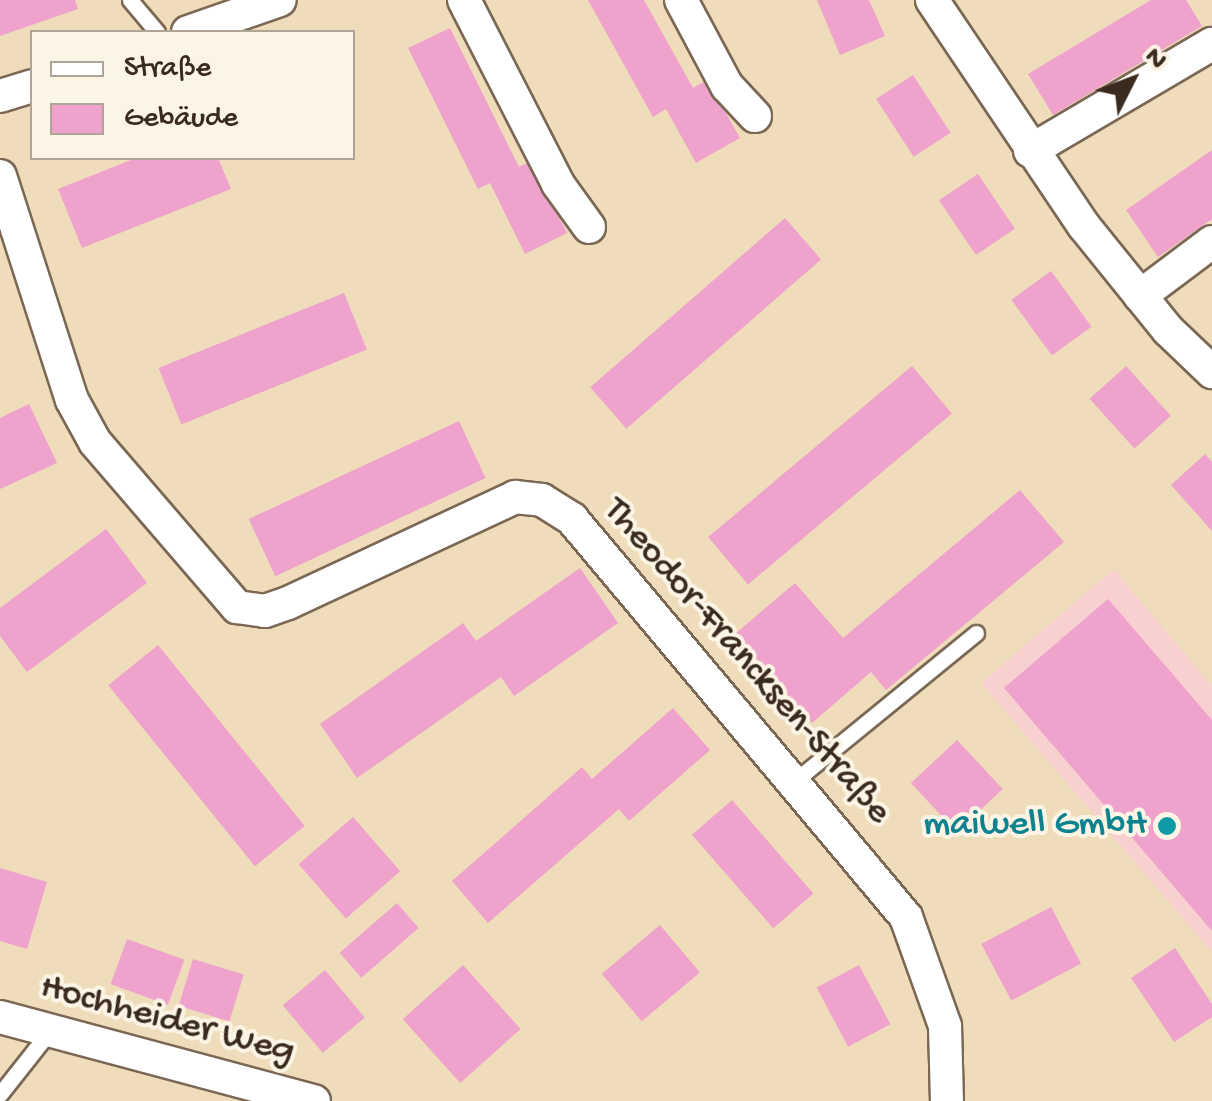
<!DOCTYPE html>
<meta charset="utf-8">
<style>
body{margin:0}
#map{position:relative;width:1212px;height:1101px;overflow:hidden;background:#efdcba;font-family:"Gochi Hand",sans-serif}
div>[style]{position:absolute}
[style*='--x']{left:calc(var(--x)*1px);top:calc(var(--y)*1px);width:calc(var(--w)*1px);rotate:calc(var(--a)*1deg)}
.built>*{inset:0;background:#f7d0cf}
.building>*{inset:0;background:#eea2cc;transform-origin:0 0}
.roads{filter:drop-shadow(2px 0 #7a6855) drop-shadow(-2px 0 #7a6855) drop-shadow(0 2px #7a6855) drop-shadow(0 -2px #7a6855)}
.lane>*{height:15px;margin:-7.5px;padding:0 7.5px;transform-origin:7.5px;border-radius:7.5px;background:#fff}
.street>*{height:32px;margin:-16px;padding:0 16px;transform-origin:16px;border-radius:16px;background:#fff}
.dots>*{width:28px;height:28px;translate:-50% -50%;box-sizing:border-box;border:5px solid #fcf5e5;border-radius:50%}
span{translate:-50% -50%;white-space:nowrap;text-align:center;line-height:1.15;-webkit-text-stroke:8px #fcf5e5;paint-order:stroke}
.street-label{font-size:38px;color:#3b2a1e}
.culture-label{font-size:38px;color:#0d838f}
.right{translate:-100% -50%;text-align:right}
.legend{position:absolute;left:30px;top:30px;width:325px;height:130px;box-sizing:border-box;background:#fcf5e5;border:2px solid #afa495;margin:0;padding:12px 18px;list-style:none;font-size:30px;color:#3b2a1e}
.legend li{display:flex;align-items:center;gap:20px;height:50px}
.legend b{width:50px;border:2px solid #afa495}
.north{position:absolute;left:1082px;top:30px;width:100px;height:100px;-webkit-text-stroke:8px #fcf5e5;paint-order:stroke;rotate:48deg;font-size:28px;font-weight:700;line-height:40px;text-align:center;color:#3b2a1e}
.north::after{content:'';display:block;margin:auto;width:35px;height:45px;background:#3b2a1e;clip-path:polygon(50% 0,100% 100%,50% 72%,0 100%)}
</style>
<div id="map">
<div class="built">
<i style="clip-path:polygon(1114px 569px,1212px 686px,1212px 952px,981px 683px)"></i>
</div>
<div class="building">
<i style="clip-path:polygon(0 0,75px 0,78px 9px,0 36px)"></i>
<i style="clip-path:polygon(588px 0,644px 0,693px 88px,707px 80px,740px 138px,696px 163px,666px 109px,653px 117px)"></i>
<i style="clip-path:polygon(817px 0,869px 0,885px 36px,840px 55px)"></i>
<i style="clip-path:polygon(1151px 0,1186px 0,1202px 26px,1053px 115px,1028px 74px)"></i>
<i style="clip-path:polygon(450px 28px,519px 167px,531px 161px,567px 233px,525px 254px,490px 183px,478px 189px,408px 48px)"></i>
<i style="left:913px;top:75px;width:69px;height:44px;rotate:57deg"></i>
<i style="clip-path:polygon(1212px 150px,1212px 219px,1158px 257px,1126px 210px)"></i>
<i style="clip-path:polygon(136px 158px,218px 158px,231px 189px,82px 248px,58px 189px)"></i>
<i style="left:978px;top:174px;width:66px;height:47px;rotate:56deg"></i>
<i style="left:785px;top:218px;width:55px;height:258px;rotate:49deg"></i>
<i style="left:1051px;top:271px;width:69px;height:49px;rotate:54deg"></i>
<i style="left:344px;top:293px;width:61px;height:200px;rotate:68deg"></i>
<i style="left:912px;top:366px;width:62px;height:266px;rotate:50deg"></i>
<i style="left:1126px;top:366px;width:67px;height:49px;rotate:48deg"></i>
<i style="clip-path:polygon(29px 404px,57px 463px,0 489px,0 418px)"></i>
<i style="left:459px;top:421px;width:63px;height:232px;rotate:65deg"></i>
<i style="clip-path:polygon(1205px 454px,1212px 462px,1212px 531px,1171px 485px)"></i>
<i style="clip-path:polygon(1020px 490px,1064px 542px,886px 690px,871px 672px,812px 723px,735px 634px,795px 583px,843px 638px)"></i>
<i style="clip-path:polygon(106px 529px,147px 583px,27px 672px,0 636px,0 608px)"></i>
<i style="clip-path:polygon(580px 568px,618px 623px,514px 696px,501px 677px,357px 778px,320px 724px,463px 623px,476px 641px)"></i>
<i style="clip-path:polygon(1108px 599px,1212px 720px,1212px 931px,1004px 688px)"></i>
<i style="left:158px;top:645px;width:233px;height:64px;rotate:51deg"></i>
<i style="clip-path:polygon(673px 708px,710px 750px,629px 821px,619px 809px,488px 923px,452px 881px,582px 767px,592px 779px)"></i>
<i style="left:957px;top:740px;width:67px;height:63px;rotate:47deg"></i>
<i style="left:732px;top:800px;width:124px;height:53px;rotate:49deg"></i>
<i style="left:353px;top:817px;width:72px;height:72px;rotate:49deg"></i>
<i style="clip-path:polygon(0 868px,47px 882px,27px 949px,0 941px)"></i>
<i style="left:397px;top:903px;width:33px;height:76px;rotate:49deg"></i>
<i style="left:1051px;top:907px;width:64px;height:79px;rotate:62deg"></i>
<i style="left:660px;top:925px;width:62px;height:76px;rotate:50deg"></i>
<i style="left:127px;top:939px;width:61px;height:48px;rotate:20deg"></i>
<i style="clip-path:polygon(1175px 948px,1212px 1004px,1212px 1017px,1174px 1042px,1131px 978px)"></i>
<i style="left:193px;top:959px;width:53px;height:49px;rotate:17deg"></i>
<i style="left:463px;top:965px;width:86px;height:81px;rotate:48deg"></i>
<i style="left:859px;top:965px;width:67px;height:48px;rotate:62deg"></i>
<i style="left:325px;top:970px;width:62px;height:55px;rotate:50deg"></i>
</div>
<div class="roads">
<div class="lane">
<i style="--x:130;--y:0;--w:42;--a:49.8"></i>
<i style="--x:797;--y:779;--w:231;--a:-39.2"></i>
<i style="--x:0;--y:1094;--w:79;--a:-51.7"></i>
</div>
<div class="street">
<i style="--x:464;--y:0;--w:207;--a:62.9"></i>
<i style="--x:558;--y:184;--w:53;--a:54.2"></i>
<i style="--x:681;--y:0;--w:98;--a:61.9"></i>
<i style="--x:727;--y:86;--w:41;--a:47"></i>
<i style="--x:932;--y:0;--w:272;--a:56.1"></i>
<i style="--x:1084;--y:226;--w:134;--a:51.1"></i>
<i style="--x:1168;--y:330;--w:61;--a:43.7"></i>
<i style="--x:188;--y:32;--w:97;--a:-19.2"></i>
<i style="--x:0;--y:96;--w:34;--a:-17"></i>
<i style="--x:1030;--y:151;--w:211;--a:-30.5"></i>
<i style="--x:0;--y:176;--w:235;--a:72.2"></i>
<i style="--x:72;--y:400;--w:48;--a:61.3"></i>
<i style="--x:95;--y:442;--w:218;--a:49.3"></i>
<i style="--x:237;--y:607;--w:28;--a:8"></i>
<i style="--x:265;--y:611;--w:24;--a:-19"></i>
<i style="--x:288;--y:603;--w:251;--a:-25"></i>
<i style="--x:515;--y:497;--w:27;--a:6"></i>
<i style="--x:542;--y:500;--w:36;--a:32"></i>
<i style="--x:572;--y:519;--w:520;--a:50"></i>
<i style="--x:906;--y:917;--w:116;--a:70.3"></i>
<i style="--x:945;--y:1026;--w:75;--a:88.5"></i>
<i style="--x:1140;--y:296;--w:90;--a:-36.9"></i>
<i style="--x:0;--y:1017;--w:325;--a:15"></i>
</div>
</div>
<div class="dots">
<i style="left:1167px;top:826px;background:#0f9aa8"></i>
</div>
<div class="street-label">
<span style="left:746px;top:662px;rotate:49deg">Theodor-Francksen-Straße</span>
<span style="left:167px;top:1021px;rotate:15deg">Hochheider Weg</span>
</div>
<div class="culture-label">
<span class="right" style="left:1147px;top:826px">maiwell GmbH</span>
</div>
<ul class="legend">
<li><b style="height:12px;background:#fff"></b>Straße</li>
<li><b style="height:28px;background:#eea2cc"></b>Gebäude</li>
</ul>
<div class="north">N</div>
</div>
